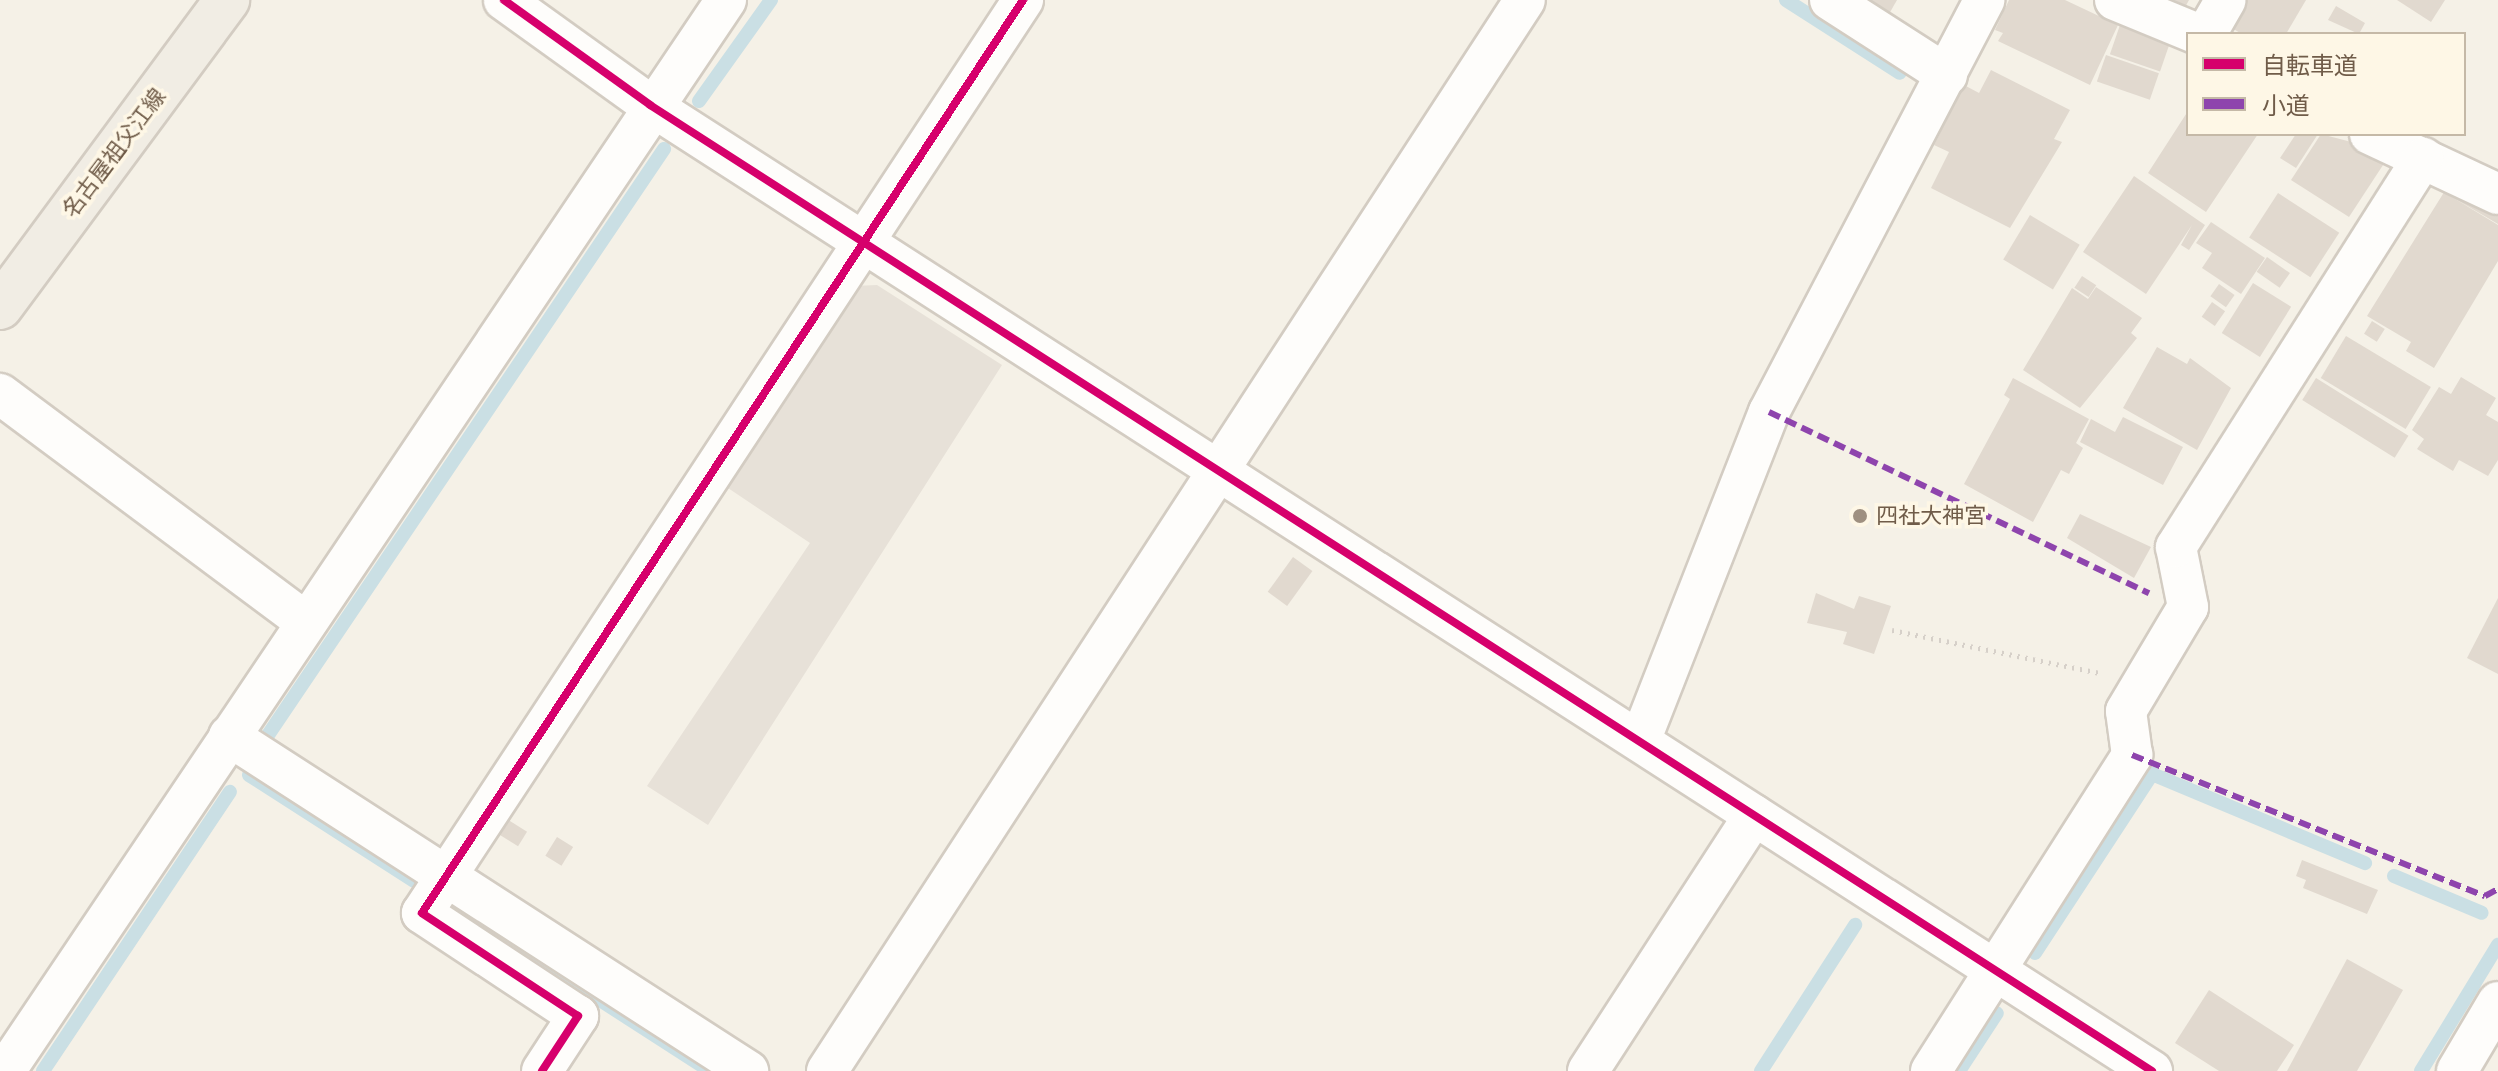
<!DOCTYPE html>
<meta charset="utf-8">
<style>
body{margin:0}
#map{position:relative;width:2498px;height:1071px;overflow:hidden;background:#f5f1e7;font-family:"Titillium Web","Noto Sans JP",sans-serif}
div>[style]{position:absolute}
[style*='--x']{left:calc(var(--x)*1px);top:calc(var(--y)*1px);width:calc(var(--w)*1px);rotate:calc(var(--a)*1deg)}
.industrial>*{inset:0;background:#e7e1d8}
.stream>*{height:14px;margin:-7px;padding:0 7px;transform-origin:7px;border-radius:7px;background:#cadfe4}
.building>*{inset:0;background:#e1d9cf;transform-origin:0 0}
.path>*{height:5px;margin-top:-2.5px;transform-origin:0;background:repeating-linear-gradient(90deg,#d6d0c9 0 2px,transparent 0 8px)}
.roads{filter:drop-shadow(2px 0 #d3ccc2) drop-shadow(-2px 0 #d3ccc2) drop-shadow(0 2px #d3ccc2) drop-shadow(0 -2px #d3ccc2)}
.street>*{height:40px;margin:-20px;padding:0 20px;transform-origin:20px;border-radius:20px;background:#fefdfb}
.primary>*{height:44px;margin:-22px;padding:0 22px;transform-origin:22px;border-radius:22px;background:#f1ede4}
.quiet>*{height:6px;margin-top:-3px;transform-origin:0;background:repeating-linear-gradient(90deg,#8e44ad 0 12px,transparent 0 18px)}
.cycleway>*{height:8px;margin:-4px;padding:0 4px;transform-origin:4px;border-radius:4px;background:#d6006c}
.dots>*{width:22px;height:22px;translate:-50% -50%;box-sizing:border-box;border:4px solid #fef7e6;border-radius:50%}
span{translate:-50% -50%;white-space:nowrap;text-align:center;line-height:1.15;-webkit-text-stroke:7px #fef7e6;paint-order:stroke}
.street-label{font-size:22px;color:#705c49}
.poi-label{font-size:22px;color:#705c49}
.left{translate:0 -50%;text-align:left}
.legend{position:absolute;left:2186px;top:32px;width:280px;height:104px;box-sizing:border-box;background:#fef7e6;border:2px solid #c5b9a7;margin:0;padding:10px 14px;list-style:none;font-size:24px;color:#705c49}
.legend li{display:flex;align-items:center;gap:16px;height:40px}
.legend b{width:40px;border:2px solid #c5b9a7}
</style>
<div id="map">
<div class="industrial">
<i style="clip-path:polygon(877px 285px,1002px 365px,708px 825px,647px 786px,810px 543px,722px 484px,854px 286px)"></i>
</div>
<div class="stream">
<i style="--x:1786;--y:0;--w:135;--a:32.6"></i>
<i style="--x:699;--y:101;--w:124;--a:-54.5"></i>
<i style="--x:266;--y:738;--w:711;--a:-55.95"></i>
<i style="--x:249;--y:775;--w:196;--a:32.7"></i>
<i style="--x:2394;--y:876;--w:95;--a:22.8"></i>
<i style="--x:451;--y:904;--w:308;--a:32.8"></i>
<i style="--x:2035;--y:953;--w:214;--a:-56.8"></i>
<i style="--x:2152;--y:774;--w:231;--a:22.7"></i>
<i style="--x:43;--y:1071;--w:336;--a:-56.2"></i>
<i style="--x:1761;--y:1071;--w:174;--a:-57.2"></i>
<i style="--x:1959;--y:1071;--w:69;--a:-56.8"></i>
<i style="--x:2421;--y:1071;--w:148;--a:-58.6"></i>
</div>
<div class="building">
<i style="clip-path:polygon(1868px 0,1897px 0,1889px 14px)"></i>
<i style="clip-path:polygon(2009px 0,2065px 0,2118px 25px,2090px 85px,1998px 41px,2003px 33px,1995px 30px)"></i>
<i style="clip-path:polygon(2159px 0,2189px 0,2183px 11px)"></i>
<i style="clip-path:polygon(2246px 0,2306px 0,2286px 34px,2242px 34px,2230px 27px)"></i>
<i style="clip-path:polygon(2397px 0,2445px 0,2431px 22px)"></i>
<i style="clip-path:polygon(2336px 6px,2365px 23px,2359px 34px,2328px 20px)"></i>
<i style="left:2120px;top:25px;width:53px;height:31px;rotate:19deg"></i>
<i style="left:2106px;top:55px;width:56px;height:28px;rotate:19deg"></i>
<i style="clip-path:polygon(1991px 70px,2070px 110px,2054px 139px,2062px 142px,2010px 228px,1931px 188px,1949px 152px,1934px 145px,1964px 85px,1979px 93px)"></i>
<i style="clip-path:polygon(2188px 111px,2188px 134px,2258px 134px,2206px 212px,2148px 173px)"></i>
<i style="clip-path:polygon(2296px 134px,2318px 134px,2296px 168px,2280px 158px)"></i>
<i style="clip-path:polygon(2321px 134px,2355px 143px,2385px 162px,2349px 217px,2291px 180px)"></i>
<i style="clip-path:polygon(2134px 176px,2205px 225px,2189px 250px,2181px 245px,2192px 225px,2146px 294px,2083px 252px)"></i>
<i style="clip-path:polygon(2451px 181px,2498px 210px,2498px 224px,2447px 194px,2498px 225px,2498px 261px,2434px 368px,2406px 351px,2411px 342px,2367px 316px)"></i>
<i style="left:2278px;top:193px;width:73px;height:53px;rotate:33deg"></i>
<i style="left:2030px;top:215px;width:58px;height:52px;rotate:31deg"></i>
<i style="clip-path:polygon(2211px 222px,2265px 258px,2241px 294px,2202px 268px,2212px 253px,2196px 243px)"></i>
<i style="left:2267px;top:257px;width:28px;height:18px;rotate:35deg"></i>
<i style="left:2082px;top:276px;width:17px;height:14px;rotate:33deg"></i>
<i style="left:2253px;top:283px;width:45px;height:59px;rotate:32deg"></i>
<i style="left:2219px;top:284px;width:19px;height:15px;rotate:35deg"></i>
<i style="clip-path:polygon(2096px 287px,2142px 318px,2131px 333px,2137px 338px,2080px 408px,2023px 370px,2072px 288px,2088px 299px)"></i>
<i style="left:2212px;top:302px;width:16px;height:18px;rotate:35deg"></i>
<i style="left:2372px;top:321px;width:15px;height:15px;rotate:32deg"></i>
<i style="left:2346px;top:336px;width:99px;height:49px;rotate:31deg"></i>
<i style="clip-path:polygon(2157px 347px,2187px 364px,2190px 358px,2231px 388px,2197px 450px,2123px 408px)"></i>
<i style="clip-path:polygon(2461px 377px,2496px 398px,2486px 415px,2498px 422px,2498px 460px,2488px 476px,2459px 460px,2453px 471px,2417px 449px,2424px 439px,2412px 430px,2439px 387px,2451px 394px)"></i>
<i style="clip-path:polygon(2013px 378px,2089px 419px,2076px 443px,2083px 448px,2069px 474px,2061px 470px,2033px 522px,1964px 484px,2010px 399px,2004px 395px)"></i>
<i style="left:2316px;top:378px;width:109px;height:26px;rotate:32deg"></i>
<i style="clip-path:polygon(2123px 417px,2183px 447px,2163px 485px,2080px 442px,2091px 419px,2115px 432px)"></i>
<i style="clip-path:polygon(2080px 514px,2151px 547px,2134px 578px,2067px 538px)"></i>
<i style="left:1293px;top:557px;width:24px;height:43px;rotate:36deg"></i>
<i style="clip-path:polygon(1816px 593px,1854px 609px,1859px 596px,1891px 606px,1874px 654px,1843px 644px,1847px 632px,1807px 623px)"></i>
<i style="clip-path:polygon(2498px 598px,2498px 674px,2467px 658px)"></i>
<i style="left:505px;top:818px;width:26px;height:17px;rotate:32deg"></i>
<i style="left:557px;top:837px;width:19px;height:22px;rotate:32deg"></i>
<i style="clip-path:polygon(2302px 860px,2378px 890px,2367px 914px,2303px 888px,2306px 880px,2296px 876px)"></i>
<i style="clip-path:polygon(2347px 959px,2403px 990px,2357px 1071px,2287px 1071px)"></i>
<i style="clip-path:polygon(2209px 990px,2294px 1045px,2277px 1071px,2219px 1071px,2175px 1043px)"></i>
</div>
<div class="path">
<i style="--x:1892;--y:630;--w:211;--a:11.7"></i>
</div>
<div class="roads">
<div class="street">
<i style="--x:504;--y:0;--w:180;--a:35.7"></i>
<i style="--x:650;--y:105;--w:1786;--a:32.75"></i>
<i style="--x:1830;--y:0;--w:139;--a:32.7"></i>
<i style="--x:2115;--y:0;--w:90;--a:22.3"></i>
<i style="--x:2206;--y:34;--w:39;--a:-60"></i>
<i style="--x:2370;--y:134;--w:141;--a:25.1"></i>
<i style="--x:0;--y:394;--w:382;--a:36.7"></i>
<i style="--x:229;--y:736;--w:618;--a:32.84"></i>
<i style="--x:1640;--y:741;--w:353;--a:-68.6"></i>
<i style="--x:1769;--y:412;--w:465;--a:-62.4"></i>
<i style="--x:5;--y:1071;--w:1291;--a:-56.05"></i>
<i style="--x:542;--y:1071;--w:66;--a:-56.8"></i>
<i style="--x:578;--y:1016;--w:187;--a:-146.6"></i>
<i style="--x:422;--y:913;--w:1093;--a:-56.64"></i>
<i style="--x:827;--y:1071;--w:1278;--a:-56.91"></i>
<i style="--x:1588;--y:1071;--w:305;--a:-57"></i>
<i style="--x:1931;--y:1071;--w:375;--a:-57.5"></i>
<i style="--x:2132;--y:755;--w:44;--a:-97.8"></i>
<i style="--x:2126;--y:711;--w:121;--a:-59.2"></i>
<i style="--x:2188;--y:607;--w:61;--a:-101.3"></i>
<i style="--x:2176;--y:547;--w:461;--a:-57.6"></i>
<i style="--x:2457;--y:1071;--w:80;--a:-59.3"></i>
</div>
<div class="primary">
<i style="--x:0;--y:307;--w:382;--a:-53.5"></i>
</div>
</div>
<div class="quiet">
<i style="--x:1769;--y:412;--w:421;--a:25.5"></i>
<i style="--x:2132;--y:755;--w:380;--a:21.8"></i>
<i style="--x:2485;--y:896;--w:15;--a:-28"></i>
</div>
<div class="cycleway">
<i style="--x:504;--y:0;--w:180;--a:35.7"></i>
<i style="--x:650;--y:105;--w:1786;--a:32.75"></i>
<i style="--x:542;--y:1071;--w:66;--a:-56.8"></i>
<i style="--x:578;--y:1016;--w:187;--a:-146.6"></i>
<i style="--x:422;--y:913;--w:1093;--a:-56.64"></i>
</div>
<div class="dots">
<i style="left:1860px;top:516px;background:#9f9080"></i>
</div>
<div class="street-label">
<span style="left:114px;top:153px;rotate:-53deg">名古屋祖父江線</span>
</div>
<div class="poi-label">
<span class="left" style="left:1876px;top:516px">四社大神宮</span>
</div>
<ul class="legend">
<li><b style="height:10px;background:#d6006c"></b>自転車道</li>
<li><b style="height:10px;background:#8e44ad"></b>小道</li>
</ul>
</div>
